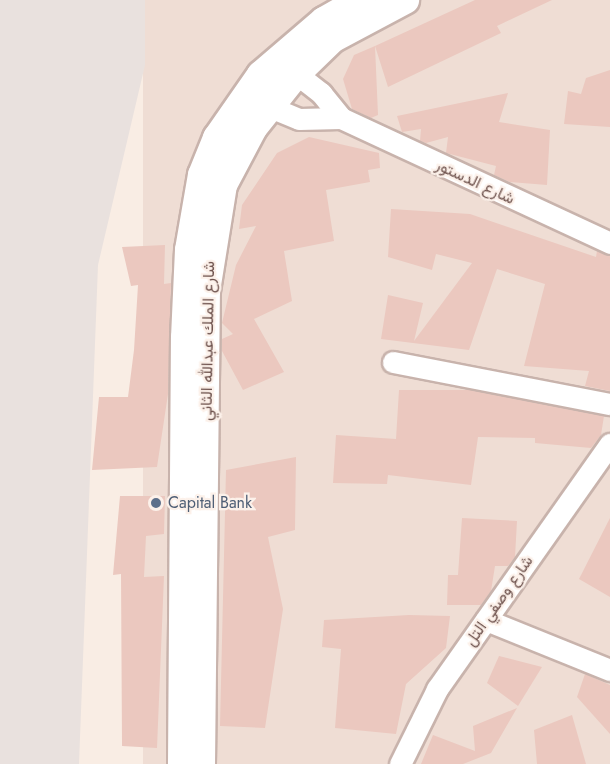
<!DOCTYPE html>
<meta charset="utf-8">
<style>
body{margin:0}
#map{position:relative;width:610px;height:764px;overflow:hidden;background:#f9ede4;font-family:Jost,Vazirmatn,sans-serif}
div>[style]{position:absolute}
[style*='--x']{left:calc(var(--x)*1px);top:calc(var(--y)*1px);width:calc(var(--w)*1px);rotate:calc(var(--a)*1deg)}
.residential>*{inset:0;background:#efddd4;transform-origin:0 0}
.industrial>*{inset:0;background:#e9e1de}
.building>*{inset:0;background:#ebc8bf}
.roads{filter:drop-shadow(2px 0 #c8b3ac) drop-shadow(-2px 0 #c8b3ac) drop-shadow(0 2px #c8b3ac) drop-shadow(0 -2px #c8b3ac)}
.minor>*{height:21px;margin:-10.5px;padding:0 10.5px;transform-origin:10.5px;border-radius:10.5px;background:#fff}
.secondary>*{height:28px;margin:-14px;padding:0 14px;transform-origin:14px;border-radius:14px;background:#fff}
.dots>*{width:16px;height:16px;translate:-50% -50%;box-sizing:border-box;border:3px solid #fcf1ea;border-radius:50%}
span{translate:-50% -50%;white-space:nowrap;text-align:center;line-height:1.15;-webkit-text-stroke:4.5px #fcf1ea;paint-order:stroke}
.street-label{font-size:16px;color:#6e524d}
.service-label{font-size:16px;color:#4e5e75}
.left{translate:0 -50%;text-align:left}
</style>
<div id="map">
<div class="residential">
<i style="left:143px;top:0;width:467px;height:766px"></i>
</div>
<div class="industrial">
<i style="clip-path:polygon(0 0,145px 0,145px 65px,98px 265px,79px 764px,0 764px)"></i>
</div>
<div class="building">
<i style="clip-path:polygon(475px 0,552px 0,497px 26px,501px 33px,388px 87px,375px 46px)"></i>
<i style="clip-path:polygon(375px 46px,378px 115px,371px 118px,352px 109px,343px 79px,354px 55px)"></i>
<i style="clip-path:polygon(610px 70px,610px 127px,564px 124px,568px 91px,581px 94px,586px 78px)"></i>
<i style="clip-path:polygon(508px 93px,499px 122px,550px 130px,547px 185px,510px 182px,494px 175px,496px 166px,446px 153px,448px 137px,426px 143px,420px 141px,421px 129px,402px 132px,397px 116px)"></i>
<i style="clip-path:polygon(309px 137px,379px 153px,380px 168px,368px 170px,370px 182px,326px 190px,334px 241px,284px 251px,292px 301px,254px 319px,284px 372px,243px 390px,222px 351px,222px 339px,233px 334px,222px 323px,236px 265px,256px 226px,239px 229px,242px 205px,277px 153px)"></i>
<i style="clip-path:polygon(391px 209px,470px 214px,596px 257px,597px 251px,610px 256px,610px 391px,585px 386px,589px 371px,524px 366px,545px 284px,497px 269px,469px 350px,381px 339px,388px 295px,423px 303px,414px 341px,472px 263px,436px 254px,432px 270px,388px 257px)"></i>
<i style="clip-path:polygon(165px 245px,164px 284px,171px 283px,168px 394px,157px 467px,92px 470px,99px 397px,128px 397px,134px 350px,138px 285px,131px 286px,122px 247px)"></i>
<i style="clip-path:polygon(399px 390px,473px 390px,604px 416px,601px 435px,591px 448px,535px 443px,535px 438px,478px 437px,471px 485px,388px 475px,387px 484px,333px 483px,336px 435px,396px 439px)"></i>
<i style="clip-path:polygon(296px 457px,295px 530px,268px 537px,283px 609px,265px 728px,220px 726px,226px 470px)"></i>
<i style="clip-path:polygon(120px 496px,165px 496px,164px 534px,146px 536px,144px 577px,164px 576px,157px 748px,122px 746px,121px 574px,113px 575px)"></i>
<i style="clip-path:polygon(462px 518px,517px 521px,515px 557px,508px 566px,495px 566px,491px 591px,481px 605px,447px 605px,448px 575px,458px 575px)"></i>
<i style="clip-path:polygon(610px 518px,610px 597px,579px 579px)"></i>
<i style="clip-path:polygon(409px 615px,450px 616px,446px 648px,406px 684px,396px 734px,335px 728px,341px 649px,322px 647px,324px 620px)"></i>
<i style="clip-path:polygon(499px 656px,542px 667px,518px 706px,487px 683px)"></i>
<i style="clip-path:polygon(585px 674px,610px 685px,610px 734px,577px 697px)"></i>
<i style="clip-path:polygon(517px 708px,491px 753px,463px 764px,421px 764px,433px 735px,475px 751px,473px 726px)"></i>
<i style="clip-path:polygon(572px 715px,586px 764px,537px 764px,534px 730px)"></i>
</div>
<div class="roads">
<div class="minor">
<i style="--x:285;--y:65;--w:46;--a:37.9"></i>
<i style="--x:321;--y:93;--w:32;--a:51"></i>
<i style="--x:341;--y:118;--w:297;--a:24.9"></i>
<i style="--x:258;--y:102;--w:44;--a:22.5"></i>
<i style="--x:299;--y:119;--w:42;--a:-1.4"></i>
<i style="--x:393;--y:362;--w:221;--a:11"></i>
<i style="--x:486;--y:620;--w:134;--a:22"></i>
<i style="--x:400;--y:764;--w:84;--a:-63.7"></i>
<i style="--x:437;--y:689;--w:300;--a:-54.8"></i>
</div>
<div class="secondary">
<i style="--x:182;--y:764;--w:426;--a:-89.6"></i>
<i style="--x:185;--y:338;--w:88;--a:-87.4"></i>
<i style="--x:189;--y:250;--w:76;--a:-80.2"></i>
<i style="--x:202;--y:175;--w:40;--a:-68"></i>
<i style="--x:217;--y:138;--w:77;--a:-55.1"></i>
<i style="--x:261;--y:75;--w:83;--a:-40.6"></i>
<i style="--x:324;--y:21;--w:43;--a:-29.6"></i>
<i style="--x:201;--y:764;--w:473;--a:-89.4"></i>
<i style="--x:206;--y:291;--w:107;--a:-80.9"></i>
<i style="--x:223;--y:185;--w:64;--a:-62.2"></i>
<i style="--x:253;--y:128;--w:69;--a:-51.5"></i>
<i style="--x:296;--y:74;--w:50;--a:-44.2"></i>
<i style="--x:332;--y:39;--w:83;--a:-28.1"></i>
</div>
</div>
<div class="dots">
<i style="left:156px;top:503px;background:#5c6f8a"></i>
</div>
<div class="street-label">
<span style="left:475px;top:182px;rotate:25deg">شارع الدستور</span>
<span style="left:208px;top:341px;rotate:-89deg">شارع الملك عبدالله الثاني</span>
<span style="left:499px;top:601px;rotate:-55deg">شارع وصفي التل</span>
</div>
<div class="service-label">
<span class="left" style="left:168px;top:503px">Capital Bank</span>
</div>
</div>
